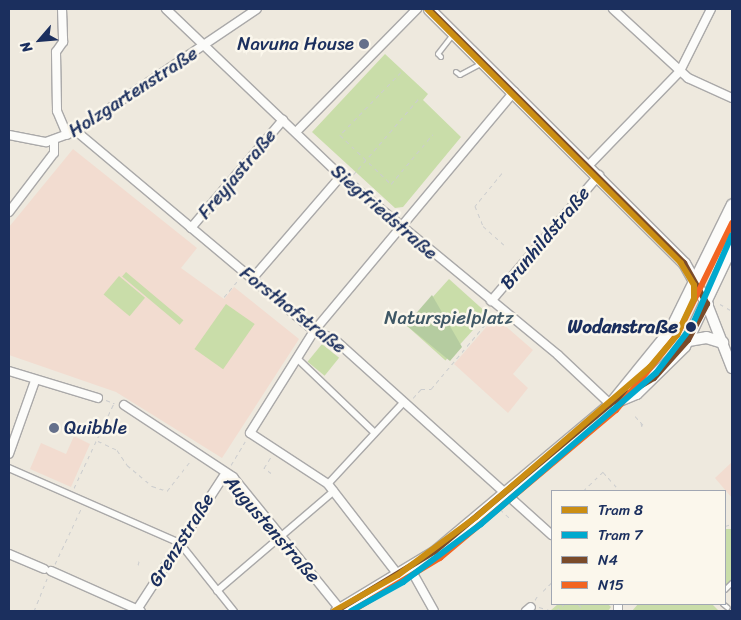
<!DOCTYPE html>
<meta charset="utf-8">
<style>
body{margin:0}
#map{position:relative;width:741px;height:620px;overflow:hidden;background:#eee9de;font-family:Sriracha,sans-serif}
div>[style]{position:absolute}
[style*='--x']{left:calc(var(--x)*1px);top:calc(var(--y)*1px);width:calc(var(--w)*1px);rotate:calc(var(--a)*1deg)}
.built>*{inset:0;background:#f2dcd0}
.green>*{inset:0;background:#c9dda9;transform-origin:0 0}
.forest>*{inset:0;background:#b5cca0}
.path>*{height:1px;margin-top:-0.5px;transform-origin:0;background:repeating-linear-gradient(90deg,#cccdce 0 4px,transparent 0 8px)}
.roads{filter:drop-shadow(1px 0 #aaa9a9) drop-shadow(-1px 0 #aaa9a9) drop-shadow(0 1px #aaa9a9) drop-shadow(0 -1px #aaa9a9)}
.service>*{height:4px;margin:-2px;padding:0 2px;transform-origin:2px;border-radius:2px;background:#fcfcfa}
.pedestrian>*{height:5.5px;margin:-2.75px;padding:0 2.75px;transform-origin:2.75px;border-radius:2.75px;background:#fcfcfa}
.minor>*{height:8px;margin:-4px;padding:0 4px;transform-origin:4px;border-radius:4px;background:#fcfcfa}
.tertiary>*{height:10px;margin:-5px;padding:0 5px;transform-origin:5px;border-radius:5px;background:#fcfcfa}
.secondary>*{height:11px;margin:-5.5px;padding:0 5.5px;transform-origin:5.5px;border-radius:5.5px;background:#fcfcfa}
.bus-1>*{height:6px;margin:-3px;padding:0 3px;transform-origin:3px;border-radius:3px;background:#7a4b2a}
.bus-2>*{height:6px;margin:-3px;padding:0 3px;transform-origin:3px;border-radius:3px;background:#f26522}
.tram-1>*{height:6px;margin:-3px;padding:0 3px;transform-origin:3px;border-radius:3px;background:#cb8e13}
.tram-2>*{height:6px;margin:-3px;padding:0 3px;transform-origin:3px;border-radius:3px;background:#00a9ce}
.dots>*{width:14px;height:14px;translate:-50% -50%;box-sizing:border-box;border:2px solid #fbf7ec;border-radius:50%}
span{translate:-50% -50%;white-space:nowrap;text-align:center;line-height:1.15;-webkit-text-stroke:5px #fbf7ec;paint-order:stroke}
.poi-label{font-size:19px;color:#1b2f5e}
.right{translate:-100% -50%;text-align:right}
.left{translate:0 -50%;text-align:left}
.street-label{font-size:19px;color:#1b2f5e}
.park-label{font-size:19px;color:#3f5866}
.stop-label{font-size:19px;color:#1b2f5e;font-weight:700}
.frame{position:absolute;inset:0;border:10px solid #1b2f5e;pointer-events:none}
.legend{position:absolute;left:551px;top:490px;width:175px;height:115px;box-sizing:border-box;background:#fbf7ec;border:1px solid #a1a7b3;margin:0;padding:6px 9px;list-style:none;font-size:15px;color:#1b2f5e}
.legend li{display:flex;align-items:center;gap:10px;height:25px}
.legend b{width:25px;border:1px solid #a1a7b3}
.north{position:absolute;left:15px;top:15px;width:50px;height:50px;-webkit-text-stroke:4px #fbf7ec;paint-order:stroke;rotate:243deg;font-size:14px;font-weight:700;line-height:20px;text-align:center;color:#1b2f5e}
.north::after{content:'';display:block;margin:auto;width:18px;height:22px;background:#1b2f5e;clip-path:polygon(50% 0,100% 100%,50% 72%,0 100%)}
</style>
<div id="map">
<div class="built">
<i style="clip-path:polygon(73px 149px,197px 248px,181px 268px,224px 299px,234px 287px,299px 339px,222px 458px,116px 392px,9px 355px,9px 227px)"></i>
<i style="clip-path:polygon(495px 317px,533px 350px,513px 374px,528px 388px,508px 413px,454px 364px)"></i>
<i style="clip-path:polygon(74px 436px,90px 444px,71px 487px,30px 469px,41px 443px,66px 454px)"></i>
<i style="clip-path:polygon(732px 462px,732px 498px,715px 478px)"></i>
</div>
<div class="green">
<i style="clip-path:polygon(385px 54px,428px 94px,423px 100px,461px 137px,403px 207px,395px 208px,312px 132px)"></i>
<i style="left:126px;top:272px;width:75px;height:6px;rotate:40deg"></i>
<i style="left:119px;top:276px;width:34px;height:24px;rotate:40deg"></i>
<i style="left:449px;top:279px;width:52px;height:63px;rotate:42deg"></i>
<i style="left:226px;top:304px;width:35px;height:55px;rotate:35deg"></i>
<i style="left:322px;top:344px;width:22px;height:23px;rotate:39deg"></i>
<i style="left:725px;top:529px;width:7px;height:56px"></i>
<i style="clip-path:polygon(558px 604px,608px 604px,611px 607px,608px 611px,550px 611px)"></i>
<i style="clip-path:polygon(638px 604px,712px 604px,719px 611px,632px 611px)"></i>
</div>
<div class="forest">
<i style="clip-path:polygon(432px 295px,462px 347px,450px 361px,406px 325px)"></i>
</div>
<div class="path">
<i style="--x:401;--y:72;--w:88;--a:134.1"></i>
<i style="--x:340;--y:135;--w:71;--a:43.9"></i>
<i style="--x:391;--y:184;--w:65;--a:-50"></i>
<i style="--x:502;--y:173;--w:43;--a:129.3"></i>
<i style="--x:475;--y:206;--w:22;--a:68"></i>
<i style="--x:483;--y:226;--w:28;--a:42"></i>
<i style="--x:353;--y:175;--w:103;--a:-49.3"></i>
<i style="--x:224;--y:297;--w:23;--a:-50"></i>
<i style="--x:720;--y:304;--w:14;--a:30"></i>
<i style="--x:413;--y:398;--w:12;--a:-48"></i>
<i style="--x:421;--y:389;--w:10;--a:0"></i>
<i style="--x:431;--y:389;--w:98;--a:-50"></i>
<i style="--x:106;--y:400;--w:9;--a:21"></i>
<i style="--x:635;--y:416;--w:13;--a:48"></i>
<i style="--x:641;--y:423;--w:4;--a:76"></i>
<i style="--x:98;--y:441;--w:21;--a:25"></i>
<i style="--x:117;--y:450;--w:18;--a:56"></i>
<i style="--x:127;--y:465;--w:33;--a:40"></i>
<i style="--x:152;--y:486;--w:16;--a:18"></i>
<i style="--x:167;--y:491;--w:39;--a:-52"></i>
<i style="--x:231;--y:465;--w:29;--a:-59"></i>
<i style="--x:271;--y:473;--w:9;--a:-144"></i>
<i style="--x:264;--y:468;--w:13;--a:-58"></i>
<i style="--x:74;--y:488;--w:94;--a:-64.8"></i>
<i style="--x:583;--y:491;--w:28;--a:-44"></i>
<i style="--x:603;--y:472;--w:25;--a:48"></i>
<i style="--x:500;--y:509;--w:16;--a:43"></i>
<i style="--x:725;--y:526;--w:7;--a:-16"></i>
<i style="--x:55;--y:564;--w:61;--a:-64.7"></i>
<i style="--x:138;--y:565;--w:7;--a:-74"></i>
<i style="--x:543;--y:591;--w:13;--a:-45"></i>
<i style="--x:535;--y:600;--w:6;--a:-59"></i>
<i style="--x:578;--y:604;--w:10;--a:45"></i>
<i style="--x:539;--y:607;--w:14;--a:17"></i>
<i style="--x:34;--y:611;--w:35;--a:-68"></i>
<i style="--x:556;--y:611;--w:11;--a:-41"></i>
</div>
<div class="roads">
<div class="service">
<i style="--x:441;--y:57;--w:4;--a:-135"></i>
<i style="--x:438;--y:54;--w:24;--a:-52"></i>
<i style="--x:456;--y:72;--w:5;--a:37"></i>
<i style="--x:460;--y:75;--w:24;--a:-28"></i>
<i style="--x:725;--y:590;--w:10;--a:-45"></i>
<i style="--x:723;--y:604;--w:6;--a:39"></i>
</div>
<div class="pedestrian">
<i style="--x:299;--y:360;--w:105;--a:43.8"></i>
<i style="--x:9;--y:468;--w:187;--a:23.7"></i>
<i style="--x:180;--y:543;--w:87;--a:51.5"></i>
<i style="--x:328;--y:484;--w:110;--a:-47.2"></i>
<i style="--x:217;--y:591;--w:154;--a:-40.5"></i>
</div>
<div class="minor">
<i style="--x:62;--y:9;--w:33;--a:88"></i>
<i style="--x:63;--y:42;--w:12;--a:125"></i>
<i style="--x:56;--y:52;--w:59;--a:89"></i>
<i style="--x:57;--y:111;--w:26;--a:67"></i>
<i style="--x:166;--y:9;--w:242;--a:43.7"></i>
<i style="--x:341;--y:176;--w:281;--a:39.5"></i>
<i style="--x:558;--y:355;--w:71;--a:43.3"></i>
<i style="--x:613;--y:9;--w:102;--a:42.6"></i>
<i style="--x:688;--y:78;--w:48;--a:24.4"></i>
<i style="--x:76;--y:131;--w:311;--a:40"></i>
<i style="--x:314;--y:331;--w:22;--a:22"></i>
<i style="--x:334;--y:339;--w:293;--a:42"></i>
<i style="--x:296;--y:132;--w:173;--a:-45.5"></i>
<i style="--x:9;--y:135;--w:38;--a:11"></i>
<i style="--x:46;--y:142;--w:32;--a:-20"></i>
<i style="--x:76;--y:131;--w:218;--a:-34"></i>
<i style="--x:589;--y:165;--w:131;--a:-45.9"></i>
<i style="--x:680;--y:71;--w:69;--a:-63.4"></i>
<i style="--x:9;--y:212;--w:74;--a:-52.7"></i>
<i style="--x:54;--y:153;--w:12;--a:-90"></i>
<i style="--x:191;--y:228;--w:142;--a:-49.6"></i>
<i style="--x:252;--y:279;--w:136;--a:-49.2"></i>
<i style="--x:491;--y:301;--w:166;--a:-49.4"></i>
<i style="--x:9;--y:371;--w:93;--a:16.9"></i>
<i style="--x:124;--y:405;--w:131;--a:33.4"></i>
<i style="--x:233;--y:477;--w:170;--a:51"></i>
<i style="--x:9;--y:454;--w:77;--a:-70.4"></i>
<i style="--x:9;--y:554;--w:38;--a:23"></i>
<i style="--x:410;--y:568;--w:49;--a:60.8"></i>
<i style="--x:51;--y:571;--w:98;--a:24"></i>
<i style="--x:399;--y:576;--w:116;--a:-127.7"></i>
<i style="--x:328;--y:484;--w:93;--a:-146.8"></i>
<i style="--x:250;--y:433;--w:120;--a:-57.9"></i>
<i style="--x:314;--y:331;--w:312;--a:-50.1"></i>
<i style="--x:138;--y:608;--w:160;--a:-57"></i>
<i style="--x:526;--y:611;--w:6;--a:-39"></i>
<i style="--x:618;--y:611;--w:7;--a:-90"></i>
</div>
<div class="tertiary">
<i style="--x:707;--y:304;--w:69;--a:68.7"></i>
</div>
<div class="secondary">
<i style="--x:429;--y:9;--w:360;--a:44.9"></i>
<i style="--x:684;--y:263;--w:47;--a:60.7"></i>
<i style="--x:688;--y:340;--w:18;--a:-9"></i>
<i style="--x:706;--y:337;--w:17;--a:17"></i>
<i style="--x:612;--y:403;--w:26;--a:-23"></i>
<i style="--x:636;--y:393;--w:67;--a:-44.4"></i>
<i style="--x:684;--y:346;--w:112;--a:-64.6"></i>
<i style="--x:336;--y:611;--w:116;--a:-31.2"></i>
<i style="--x:435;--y:551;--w:229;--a:-40"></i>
<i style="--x:610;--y:404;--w:95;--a:-51"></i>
<i style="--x:670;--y:330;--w:140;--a:-63.8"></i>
</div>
</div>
<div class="bus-1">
<i style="--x:336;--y:611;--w:116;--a:-31.2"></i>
<i style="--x:435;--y:551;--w:229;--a:-40"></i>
<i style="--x:610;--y:404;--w:51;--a:-30.6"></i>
<i style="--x:654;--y:378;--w:51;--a:-48.2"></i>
<i style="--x:688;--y:340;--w:41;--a:-62.2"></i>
<i style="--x:707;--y:304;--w:47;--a:-119.3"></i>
<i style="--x:684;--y:263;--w:360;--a:-135.1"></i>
</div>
<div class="bus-2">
<i style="--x:352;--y:611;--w:103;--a:-31.1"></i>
<i style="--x:440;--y:558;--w:230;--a:-40.1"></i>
<i style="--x:616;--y:410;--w:97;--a:-50.9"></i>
<i style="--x:677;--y:335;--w:125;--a:-63.8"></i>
</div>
<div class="tram-1">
<i style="--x:334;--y:611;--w:73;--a:-29.4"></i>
<i style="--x:398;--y:575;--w:97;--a:-36.6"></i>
<i style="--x:476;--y:517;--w:230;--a:-40.8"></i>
<i style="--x:650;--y:367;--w:42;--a:-49.8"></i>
<i style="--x:677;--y:335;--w:40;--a:-65"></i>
<i style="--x:694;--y:299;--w:14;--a:-90"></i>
<i style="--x:694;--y:285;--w:26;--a:-121"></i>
<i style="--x:681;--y:263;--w:359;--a:-135"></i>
</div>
<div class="tram-2">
<i style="--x:351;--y:611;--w:60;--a:-29.1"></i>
<i style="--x:403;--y:582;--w:97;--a:-36.6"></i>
<i style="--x:481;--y:524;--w:231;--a:-40.8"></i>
<i style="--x:656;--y:373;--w:59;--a:-52.5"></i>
<i style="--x:692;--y:326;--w:99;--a:-66.3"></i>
</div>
<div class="dots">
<i style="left:364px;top:44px;background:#65708b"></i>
<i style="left:691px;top:327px;background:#1b2f5e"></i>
<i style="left:54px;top:428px;background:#65708b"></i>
</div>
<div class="poi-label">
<span class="right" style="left:354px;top:44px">Navuna House</span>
<span class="left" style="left:64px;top:428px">Quibble</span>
</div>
<div class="street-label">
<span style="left:133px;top:92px;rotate:-33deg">Holzgartenstraße</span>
<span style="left:237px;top:174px;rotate:-50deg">Freyjastraße</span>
<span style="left:384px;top:212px;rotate:41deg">Siegfriedstraße</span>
<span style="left:545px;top:238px;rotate:-50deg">Brunhildstraße</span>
<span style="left:293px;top:310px;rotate:38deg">Forsthofstraße</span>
<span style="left:272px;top:529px;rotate:49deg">Augustenstraße</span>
<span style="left:181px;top:540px;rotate:-58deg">Grenzstraße</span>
</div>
<div class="park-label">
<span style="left:449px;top:318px">Naturspielplatz</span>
</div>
<div class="stop-label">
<span class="right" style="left:678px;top:327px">Wodanstraße</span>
</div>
<div class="frame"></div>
<ul class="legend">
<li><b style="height:6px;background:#cb8e13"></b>Tram 8</li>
<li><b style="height:6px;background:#00a9ce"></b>Tram 7</li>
<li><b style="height:6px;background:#7a4b2a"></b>N4</li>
<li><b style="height:6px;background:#f26522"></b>N15</li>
</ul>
<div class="north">N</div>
</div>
